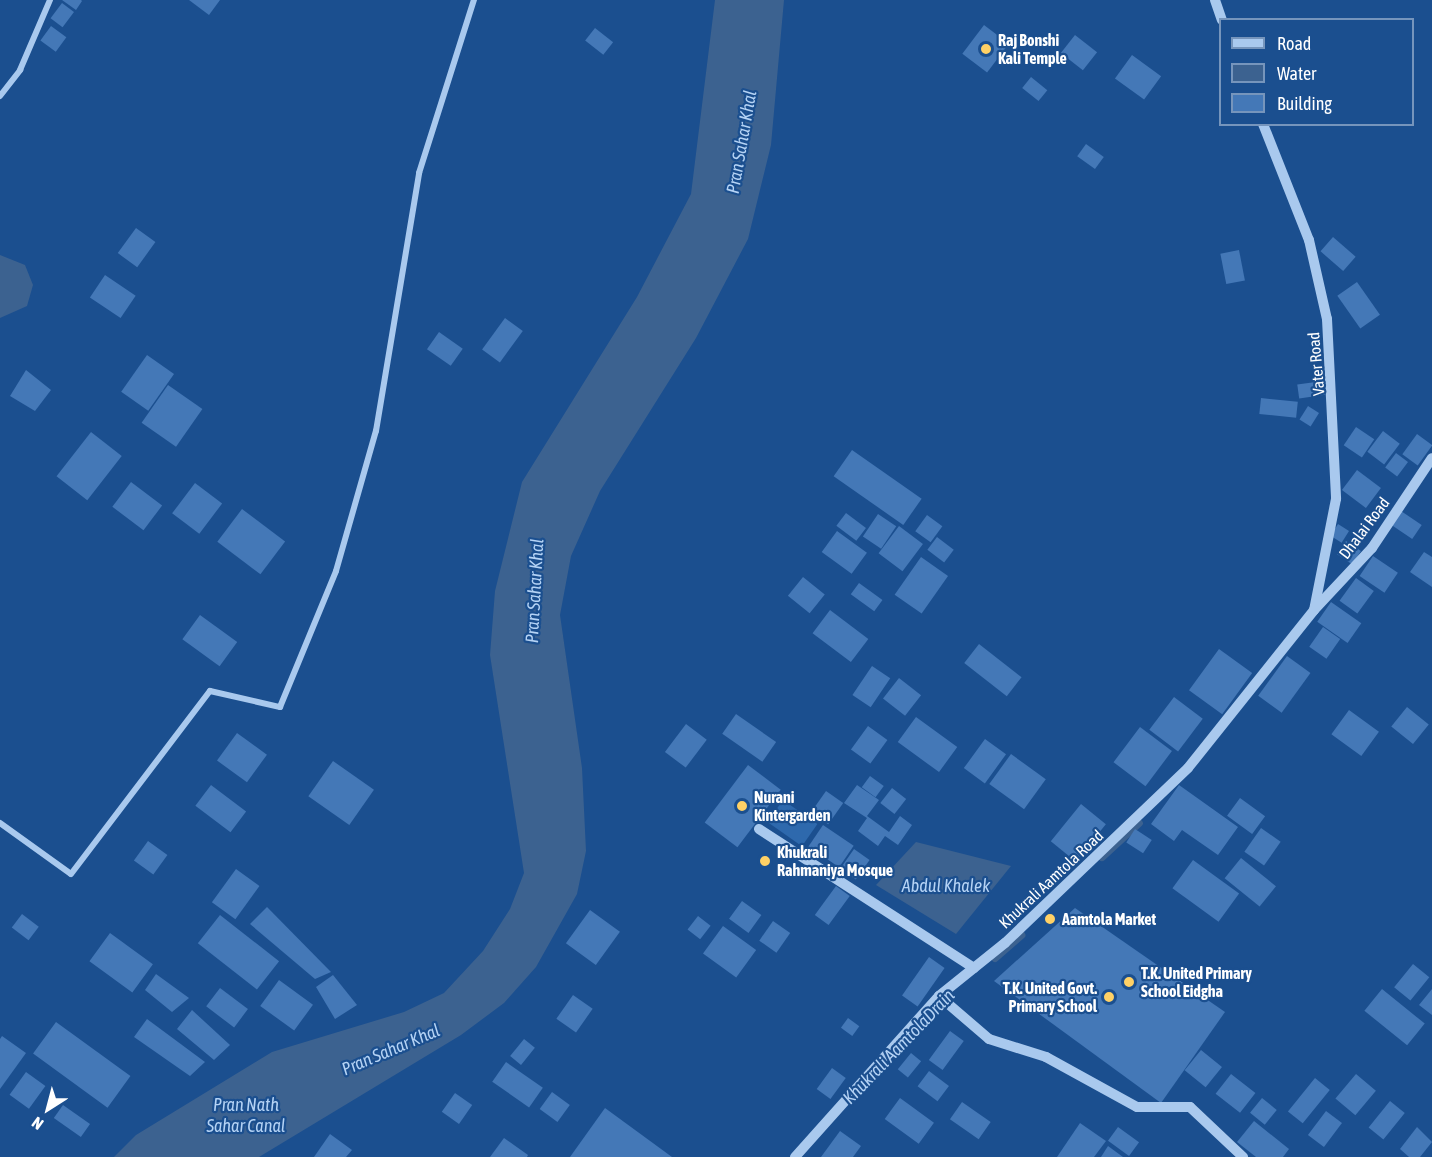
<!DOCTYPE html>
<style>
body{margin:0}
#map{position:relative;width:1432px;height:1157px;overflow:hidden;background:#1b4f8f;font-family:"Asap Condensed",sans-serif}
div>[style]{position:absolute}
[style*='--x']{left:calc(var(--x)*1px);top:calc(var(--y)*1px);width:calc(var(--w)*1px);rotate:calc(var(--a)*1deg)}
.green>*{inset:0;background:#2e69ad;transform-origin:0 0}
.water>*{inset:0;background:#3c6290}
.stream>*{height:8px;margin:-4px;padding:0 4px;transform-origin:4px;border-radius:4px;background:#3c6290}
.building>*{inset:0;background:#4478b7;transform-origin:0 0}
.minor>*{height:6px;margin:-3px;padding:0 3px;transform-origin:3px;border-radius:3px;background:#a9c9ee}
.tertiary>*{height:10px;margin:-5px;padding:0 5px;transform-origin:5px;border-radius:5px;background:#a9c9ee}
.dots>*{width:16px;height:16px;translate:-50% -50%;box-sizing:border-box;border:3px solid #1b4f8f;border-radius:50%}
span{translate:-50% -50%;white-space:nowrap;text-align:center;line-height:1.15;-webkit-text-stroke:4.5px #1b4f8f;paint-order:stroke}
.poi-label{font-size:16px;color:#fff;font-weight:700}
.left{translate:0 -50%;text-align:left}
.right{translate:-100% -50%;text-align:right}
.street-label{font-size:16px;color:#fff}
.water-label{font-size:18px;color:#b5d3f5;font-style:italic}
.legend{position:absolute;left:1219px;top:18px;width:195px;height:108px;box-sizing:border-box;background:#1b4f8f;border:2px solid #7695bc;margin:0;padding:8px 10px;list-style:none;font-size:18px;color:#fff}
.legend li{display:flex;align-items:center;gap:12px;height:30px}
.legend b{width:30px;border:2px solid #7695bc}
.north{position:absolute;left:18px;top:1079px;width:60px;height:60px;-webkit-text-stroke:4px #1b4f8f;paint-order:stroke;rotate:216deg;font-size:16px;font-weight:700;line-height:24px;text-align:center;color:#fff}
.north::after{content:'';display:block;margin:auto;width:21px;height:27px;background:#fff;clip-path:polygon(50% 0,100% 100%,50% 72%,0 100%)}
</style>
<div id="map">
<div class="green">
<i style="left:783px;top:800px;width:42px;height:27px;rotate:35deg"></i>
</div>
<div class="water">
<i style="clip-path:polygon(715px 0,784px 0,771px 145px,748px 239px,696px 338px,600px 491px,571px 556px,560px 615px,582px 768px,586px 851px,577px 894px,536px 967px,504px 1003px,461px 1035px,259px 1157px,114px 1157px,136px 1135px,272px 1052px,404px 1012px,444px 993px,483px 951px,510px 909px,524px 873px,490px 655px,495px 591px,522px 482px,637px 297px,691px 194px)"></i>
<i style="clip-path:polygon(0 255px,25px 265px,33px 285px,27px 306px,0 318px)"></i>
<i style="clip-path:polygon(916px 842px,1011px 866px,956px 934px,876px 885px)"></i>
</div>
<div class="stream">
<i style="--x:1102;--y:857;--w:50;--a:-42.6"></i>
<i style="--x:995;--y:958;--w:35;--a:-41"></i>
</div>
<div class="building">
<i style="clip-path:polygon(62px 0,81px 0,82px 1px,76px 10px)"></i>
<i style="clip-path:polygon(189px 0,220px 0,209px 15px)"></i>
<i style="left:62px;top:3px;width:15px;height:19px;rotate:37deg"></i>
<i style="left:984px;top:25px;width:31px;height:36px;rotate:37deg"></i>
<i style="left:51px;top:26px;width:19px;height:18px;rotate:36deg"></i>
<i style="left:595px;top:28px;width:23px;height:16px;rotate:38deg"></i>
<i style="left:1075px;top:35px;width:28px;height:23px;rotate:38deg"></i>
<i style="left:1132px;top:55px;width:36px;height:29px;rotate:36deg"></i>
<i style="left:1031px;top:77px;width:21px;height:14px;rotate:39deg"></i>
<i style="left:1086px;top:144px;width:22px;height:15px;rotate:36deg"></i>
<i style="left:136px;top:228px;width:24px;height:31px;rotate:36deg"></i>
<i style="left:1333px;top:237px;width:30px;height:19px;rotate:41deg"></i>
<i style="left:1239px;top:250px;width:31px;height:19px;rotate:79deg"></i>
<i style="left:105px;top:275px;width:37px;height:27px;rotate:34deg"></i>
<i style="left:1357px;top:282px;width:40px;height:24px;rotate:55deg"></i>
<i style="left:505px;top:318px;width:22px;height:39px;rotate:36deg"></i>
<i style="left:439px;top:332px;width:29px;height:21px;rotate:35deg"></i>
<i style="left:147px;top:355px;width:33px;height:45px;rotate:35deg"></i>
<i style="clip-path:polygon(26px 370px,51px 390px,35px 411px,10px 396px)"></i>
<i style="left:1323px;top:381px;width:14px;height:26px;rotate:82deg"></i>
<i style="left:168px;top:385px;width:42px;height:46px;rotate:35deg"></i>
<i style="left:1261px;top:398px;width:37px;height:16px;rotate:6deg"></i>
<i style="left:1308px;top:406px;width:13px;height:16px;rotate:32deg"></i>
<i style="left:1356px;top:427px;width:22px;height:22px;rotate:34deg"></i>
<i style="left:1383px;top:431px;width:21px;height:26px;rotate:37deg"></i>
<i style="left:91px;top:432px;width:39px;height:56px;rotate:38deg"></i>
<i style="left:1417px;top:434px;width:19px;height:25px;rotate:36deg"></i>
<i style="left:852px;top:450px;width:85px;height:32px;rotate:35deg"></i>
<i style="left:1396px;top:453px;width:15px;height:18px;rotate:37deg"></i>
<i style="left:1357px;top:470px;width:30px;height:25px;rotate:37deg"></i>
<i style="left:131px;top:482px;width:39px;height:31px;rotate:37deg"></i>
<i style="left:195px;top:483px;width:34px;height:38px;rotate:37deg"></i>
<i style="left:242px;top:509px;width:54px;height:41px;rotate:37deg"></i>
<i style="left:1401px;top:511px;width:25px;height:17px;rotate:34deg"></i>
<i style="left:846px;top:513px;width:25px;height:16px;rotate:37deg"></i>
<i style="left:878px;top:514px;width:22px;height:27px;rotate:34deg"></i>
<i style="left:927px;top:515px;width:19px;height:20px;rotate:36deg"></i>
<i style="left:1338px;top:524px;width:13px;height:14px;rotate:32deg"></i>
<i style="left:899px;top:526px;width:30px;height:34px;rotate:37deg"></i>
<i style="left:837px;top:531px;width:37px;height:26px;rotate:36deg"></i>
<i style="left:937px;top:537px;width:21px;height:16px;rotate:37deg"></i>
<i style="left:1346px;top:541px;width:18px;height:16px;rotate:34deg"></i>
<i style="clip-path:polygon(1424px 552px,1432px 557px,1432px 587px,1410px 572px)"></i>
<i style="left:1373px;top:556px;width:30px;height:24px;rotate:34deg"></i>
<i style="left:921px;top:557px;width:33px;height:46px;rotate:35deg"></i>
<i style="left:803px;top:577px;width:28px;height:24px;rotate:39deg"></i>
<i style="left:1356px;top:578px;width:22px;height:28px;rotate:36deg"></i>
<i style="left:859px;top:583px;width:29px;height:14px;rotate:36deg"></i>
<i style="left:1331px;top:602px;width:37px;height:24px;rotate:35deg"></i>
<i style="left:830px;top:610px;width:48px;height:29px;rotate:37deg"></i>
<i style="left:200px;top:615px;width:46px;height:30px;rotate:36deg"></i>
<i style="left:1323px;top:627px;width:21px;height:24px;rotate:35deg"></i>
<i style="left:979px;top:644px;width:54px;height:24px;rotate:38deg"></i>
<i style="left:1219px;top:649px;width:41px;height:51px;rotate:36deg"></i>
<i style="left:1287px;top:656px;width:29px;height:49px;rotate:36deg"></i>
<i style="left:872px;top:666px;width:22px;height:35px;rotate:34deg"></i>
<i style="left:899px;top:678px;width:28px;height:26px;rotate:38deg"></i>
<i style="left:1174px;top:697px;width:36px;height:41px;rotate:37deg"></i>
<i style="left:1407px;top:707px;width:28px;height:25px;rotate:39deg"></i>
<i style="left:1349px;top:710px;width:37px;height:30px;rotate:36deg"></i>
<i style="left:736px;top:714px;width:49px;height:24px;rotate:35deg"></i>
<i style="left:916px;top:717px;width:51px;height:31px;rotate:36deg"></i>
<i style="left:686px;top:724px;width:26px;height:35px;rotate:37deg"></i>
<i style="left:868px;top:726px;width:24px;height:29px;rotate:36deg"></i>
<i style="left:1140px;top:727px;width:40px;height:44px;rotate:37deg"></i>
<i style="left:237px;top:733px;width:37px;height:34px;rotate:36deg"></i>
<i style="left:985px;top:739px;width:26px;height:36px;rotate:36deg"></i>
<i style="left:1011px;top:754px;width:43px;height:37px;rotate:36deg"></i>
<i style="left:333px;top:761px;width:50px;height:43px;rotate:35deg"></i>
<i style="left:748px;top:765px;width:41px;height:72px;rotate:37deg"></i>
<i style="left:870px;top:776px;width:17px;height:14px;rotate:36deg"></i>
<i style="left:211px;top:785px;width:44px;height:26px;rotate:37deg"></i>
<i style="clip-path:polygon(857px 785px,879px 800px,867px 816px,889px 832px,900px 816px,912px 825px,898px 845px,885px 836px,878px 846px,858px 831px,867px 818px,844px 803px)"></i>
<i style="clip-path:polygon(1179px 785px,1238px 827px,1218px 855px,1182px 830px,1174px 841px,1151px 824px)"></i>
<i style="left:892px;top:788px;width:18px;height:19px;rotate:38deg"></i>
<i style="left:826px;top:791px;width:21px;height:26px;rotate:35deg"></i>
<i style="left:1240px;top:798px;width:31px;height:22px;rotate:36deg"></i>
<i style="left:1081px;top:804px;width:32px;height:48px;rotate:39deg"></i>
<i style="left:823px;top:825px;width:37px;height:26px;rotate:34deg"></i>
<i style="left:1261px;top:828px;width:24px;height:29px;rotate:35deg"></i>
<i style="left:1135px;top:829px;width:20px;height:16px;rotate:33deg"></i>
<i style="left:148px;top:841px;width:24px;height:24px;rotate:36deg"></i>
<i style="left:854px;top:849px;width:19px;height:24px;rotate:35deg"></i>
<i style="left:1241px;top:858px;width:45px;height:26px;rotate:39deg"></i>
<i style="left:1193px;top:860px;width:57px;height:35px;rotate:36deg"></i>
<i style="left:236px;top:869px;width:29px;height:41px;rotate:36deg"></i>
<i style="left:836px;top:886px;width:17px;height:36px;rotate:36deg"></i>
<i style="left:742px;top:901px;width:24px;height:22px;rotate:36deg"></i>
<i style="clip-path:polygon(267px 907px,331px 972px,315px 979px,250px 924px)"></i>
<i style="clip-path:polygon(1075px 908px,1225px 1012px,1161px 1103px,994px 981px)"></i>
<i style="left:590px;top:910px;width:37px;height:41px;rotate:36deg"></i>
<i style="left:22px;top:914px;width:21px;height:17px;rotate:37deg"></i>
<i style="left:220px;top:915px;width:75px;height:36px;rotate:38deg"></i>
<i style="left:698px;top:916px;width:16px;height:17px;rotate:38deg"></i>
<i style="left:773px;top:921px;width:21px;height:24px;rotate:35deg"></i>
<i style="left:723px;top:926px;width:41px;height:34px;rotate:36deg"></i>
<i style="left:110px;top:933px;width:53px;height:35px;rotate:36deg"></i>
<i style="left:929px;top:957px;width:19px;height:47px;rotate:35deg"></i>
<i style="left:1413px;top:964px;width:21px;height:30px;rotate:39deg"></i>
<i style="clip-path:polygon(156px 974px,189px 998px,172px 1012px,145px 990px)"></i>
<i style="clip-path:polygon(333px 975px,357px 1005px,335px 1019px,316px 987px)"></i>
<i style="left:279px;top:980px;width:42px;height:32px;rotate:36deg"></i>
<i style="left:220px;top:988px;width:35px;height:23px;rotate:37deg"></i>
<i style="left:1382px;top:989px;width:55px;height:28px;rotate:39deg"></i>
<i style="clip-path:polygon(1432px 989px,1432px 1015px,1419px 1005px)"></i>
<i style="left:573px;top:995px;width:24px;height:29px;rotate:35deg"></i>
<i style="clip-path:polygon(192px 1010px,230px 1045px,214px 1060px,177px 1029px)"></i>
<i style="left:848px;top:1018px;width:14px;height:12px;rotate:36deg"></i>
<i style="clip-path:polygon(147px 1019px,205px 1062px,190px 1076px,134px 1037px)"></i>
<i style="left:56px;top:1022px;width:92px;height:39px;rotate:36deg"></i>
<i style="left:950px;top:1031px;width:17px;height:36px;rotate:36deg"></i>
<i style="clip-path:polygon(2px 1036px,26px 1053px,0 1089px,0 1039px)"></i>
<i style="left:524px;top:1039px;width:14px;height:22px;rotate:39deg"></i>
<i style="left:1201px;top:1050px;width:27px;height:26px;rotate:39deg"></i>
<i style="left:911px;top:1053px;width:13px;height:21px;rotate:39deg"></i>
<i style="left:506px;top:1062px;width:45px;height:24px;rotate:35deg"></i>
<i style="left:832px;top:1068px;width:17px;height:26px;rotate:36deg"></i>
<i style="left:929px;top:1071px;width:25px;height:19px;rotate:37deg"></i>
<i style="left:26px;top:1072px;width:24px;height:28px;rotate:36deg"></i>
<i style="left:1231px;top:1074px;width:31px;height:25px;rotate:38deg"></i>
<i style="left:1356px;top:1074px;width:26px;height:32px;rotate:40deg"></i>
<i style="left:1315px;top:1078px;width:19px;height:43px;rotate:39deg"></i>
<i style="left:552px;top:1092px;width:22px;height:21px;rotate:36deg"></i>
<i style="left:455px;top:1093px;width:21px;height:23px;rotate:35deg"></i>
<i style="left:900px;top:1098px;width:42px;height:26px;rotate:36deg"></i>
<i style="left:1262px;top:1098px;width:19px;height:19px;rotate:39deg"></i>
<i style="left:1390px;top:1101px;width:19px;height:34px;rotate:39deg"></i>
<i style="left:962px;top:1102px;width:35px;height:21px;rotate:35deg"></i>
<i style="left:63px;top:1105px;width:33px;height:16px;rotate:35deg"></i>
<i style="clip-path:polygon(605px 1108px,672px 1157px,570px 1157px)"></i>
<i style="left:1326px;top:1111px;width:20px;height:30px;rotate:37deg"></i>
<i style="clip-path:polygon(1254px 1121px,1289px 1149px,1283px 1157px,1256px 1157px,1237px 1142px)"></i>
<i style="clip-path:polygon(1080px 1123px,1106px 1141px,1094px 1157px,1057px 1157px)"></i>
<i style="left:1118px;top:1127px;width:26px;height:17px;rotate:36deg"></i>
<i style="clip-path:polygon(1417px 1127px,1432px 1142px,1420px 1157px,1409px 1157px,1400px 1149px)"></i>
<i style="clip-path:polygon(840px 1131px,861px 1146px,853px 1157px,821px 1157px)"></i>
<i style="clip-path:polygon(330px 1134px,352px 1150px,346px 1157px,314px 1157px)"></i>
<i style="clip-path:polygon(504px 1138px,528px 1155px,527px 1157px,490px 1157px)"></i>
<i style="clip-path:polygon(1108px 1146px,1123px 1157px,1101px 1157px)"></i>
</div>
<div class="minor">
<i style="--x:0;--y:96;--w:33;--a:-52"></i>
<i style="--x:20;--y:70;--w:76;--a:-66.8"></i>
<i style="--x:0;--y:823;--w:87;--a:35.7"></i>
<i style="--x:71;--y:874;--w:230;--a:-52.8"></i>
<i style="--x:210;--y:691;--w:72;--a:12.9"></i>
<i style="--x:280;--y:707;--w:147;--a:-67.6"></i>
<i style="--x:336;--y:571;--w:146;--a:-74.1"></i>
<i style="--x:376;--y:431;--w:262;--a:-80.5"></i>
<i style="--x:419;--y:173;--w:182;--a:-72.4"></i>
</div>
<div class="tertiary">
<i style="--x:1215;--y:0;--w:21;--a:71"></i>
<i style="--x:1263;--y:124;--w:125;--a:68.4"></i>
<i style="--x:1309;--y:240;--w:81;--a:77.2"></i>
<i style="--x:1327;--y:319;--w:180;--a:87.1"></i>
<i style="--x:1336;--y:499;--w:113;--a:101.2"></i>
<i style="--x:759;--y:829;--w:256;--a:32.9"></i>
<i style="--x:939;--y:996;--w:66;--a:40.7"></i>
<i style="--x:989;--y:1039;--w:60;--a:17.5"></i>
<i style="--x:1046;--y:1057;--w:104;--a:28.8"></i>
<i style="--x:1137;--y:1107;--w:53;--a:0"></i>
<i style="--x:1190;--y:1107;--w:73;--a:43.3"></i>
<i style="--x:795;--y:1157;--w:216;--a:-48.2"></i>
<i style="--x:939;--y:996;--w:85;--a:-38.8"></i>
<i style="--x:1005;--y:943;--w:253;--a:-43.7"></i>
<i style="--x:1188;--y:768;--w:202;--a:-51.4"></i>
<i style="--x:1314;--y:610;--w:85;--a:-46.9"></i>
<i style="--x:1372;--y:548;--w:108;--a:-56.3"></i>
</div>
<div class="dots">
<i style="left:986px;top:49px;background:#ffd166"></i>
<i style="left:742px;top:806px;background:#ffd166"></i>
<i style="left:765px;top:861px;background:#ffd166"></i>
<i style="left:1050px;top:919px;background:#ffd166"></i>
<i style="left:1129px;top:982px;background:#ffd166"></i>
<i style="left:1109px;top:997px;background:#ffd166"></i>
</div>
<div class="poi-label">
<span class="left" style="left:998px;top:49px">Raj Bonshi<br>Kali Temple</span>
<span class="left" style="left:754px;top:806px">Nurani<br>Kintergarden</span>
<span class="left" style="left:777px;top:861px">Khukrali<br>Rahmaniya Mosque</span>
<span class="left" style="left:1062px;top:919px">Aamtola Market</span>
<span class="left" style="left:1141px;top:982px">T.K. United Primary<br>School Eidgha</span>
<span class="right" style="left:1097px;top:997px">T.K. United Govt.<br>Primary School</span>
</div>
<div class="street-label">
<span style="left:1316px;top:364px;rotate:-95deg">Vater Road</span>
<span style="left:1364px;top:528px;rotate:-53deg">Dhalai Road</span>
<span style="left:1051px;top:879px;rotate:-43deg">Khukrali Aamtola Road</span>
</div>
<div class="water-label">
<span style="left:742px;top:142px;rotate:-80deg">Pran Sahar Khal</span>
<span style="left:535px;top:591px;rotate:-87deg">Pran Sahar Khal</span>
<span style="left:946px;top:886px">Abdul Khalek</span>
<span style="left:899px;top:1047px;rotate:-46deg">Khukrali AamtolaDrain</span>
<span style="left:391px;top:1050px;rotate:-23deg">Pran Sahar Khal</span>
<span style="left:246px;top:1116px">Pran Nath<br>Sahar Canal</span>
</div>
<ul class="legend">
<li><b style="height:8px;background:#a9c9ee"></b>Road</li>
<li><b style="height:16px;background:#3c6290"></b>Water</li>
<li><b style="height:16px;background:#4478b7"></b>Building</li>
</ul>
<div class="north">N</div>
</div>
